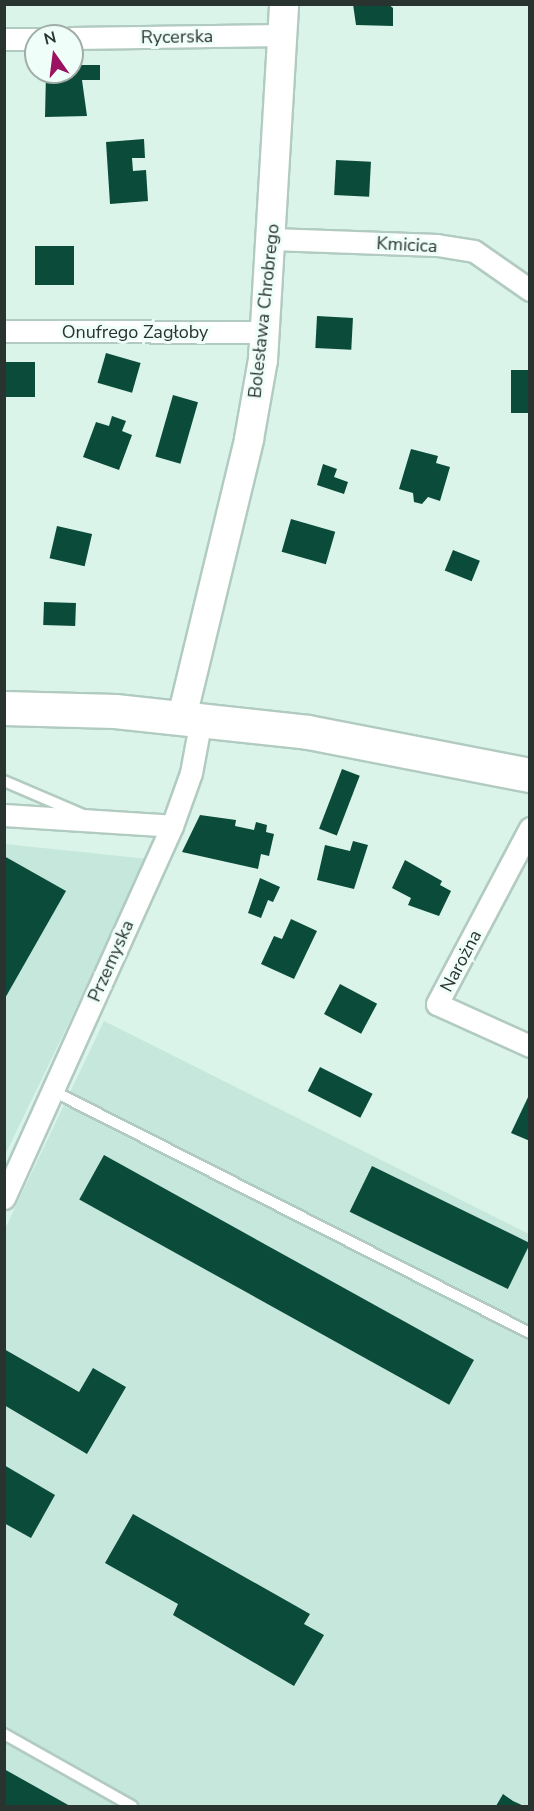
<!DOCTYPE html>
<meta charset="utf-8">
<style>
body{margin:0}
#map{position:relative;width:534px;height:1811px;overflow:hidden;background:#daf4ea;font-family:"Nunito Sans",sans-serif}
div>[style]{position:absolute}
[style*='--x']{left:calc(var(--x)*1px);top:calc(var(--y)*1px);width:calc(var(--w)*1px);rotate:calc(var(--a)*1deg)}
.built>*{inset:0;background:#c6e7db}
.building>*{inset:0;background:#0b4b3a;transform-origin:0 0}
.roads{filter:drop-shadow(2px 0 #b2cbc1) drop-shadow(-2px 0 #b2cbc1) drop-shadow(0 2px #b2cbc1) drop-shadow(0 -2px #b2cbc1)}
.lane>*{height:10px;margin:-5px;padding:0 5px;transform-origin:5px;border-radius:5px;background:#fff}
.street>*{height:21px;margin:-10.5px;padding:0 10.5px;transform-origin:10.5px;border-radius:10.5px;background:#fff}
.secondary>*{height:28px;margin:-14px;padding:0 14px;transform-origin:14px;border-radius:14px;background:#fff}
.primary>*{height:33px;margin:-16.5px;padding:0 16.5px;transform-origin:16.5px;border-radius:16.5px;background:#fff}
span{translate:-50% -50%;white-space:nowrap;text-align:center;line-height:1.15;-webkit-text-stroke:6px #effef8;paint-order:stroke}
.street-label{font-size:18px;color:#29332f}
.frame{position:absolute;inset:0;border:6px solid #29332f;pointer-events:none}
.north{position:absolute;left:24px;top:24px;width:60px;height:60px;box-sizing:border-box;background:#effef8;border:2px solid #a0ada8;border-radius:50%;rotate:346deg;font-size:16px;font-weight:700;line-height:24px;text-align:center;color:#29332f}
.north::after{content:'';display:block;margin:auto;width:21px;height:27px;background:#9c1262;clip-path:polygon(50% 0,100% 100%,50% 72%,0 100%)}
</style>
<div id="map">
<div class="built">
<i style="clip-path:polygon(5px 844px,148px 859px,5px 1155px)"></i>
<i style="clip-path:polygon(104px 1021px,529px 1234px,529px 1806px,5px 1806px,4px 1231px)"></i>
</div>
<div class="building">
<i style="clip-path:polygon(353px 4px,388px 4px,393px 8px,393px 26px,356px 25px)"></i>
<i style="clip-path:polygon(72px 65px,100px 65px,100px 80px,82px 80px,87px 116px,45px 117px,46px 72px,72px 72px)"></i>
<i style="clip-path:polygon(144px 139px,145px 158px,132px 158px,133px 171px,146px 170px,148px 201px,110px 204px,106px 142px)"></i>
<i style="left:336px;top:160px;width:35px;height:35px;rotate:3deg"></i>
<i style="left:35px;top:246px;width:39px;height:39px"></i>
<i style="left:317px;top:316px;width:36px;height:32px;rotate:3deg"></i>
<i style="left:106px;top:353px;width:36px;height:31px;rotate:16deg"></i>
<i style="left:4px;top:362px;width:31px;height:35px"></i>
<i style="left:511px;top:370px;width:19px;height:43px"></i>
<i style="left:173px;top:395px;width:26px;height:64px;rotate:16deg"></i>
<i style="clip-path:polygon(112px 416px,126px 421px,122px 431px,132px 435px,119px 470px,83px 457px,96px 422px,109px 426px)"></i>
<i style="clip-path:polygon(411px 449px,438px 456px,436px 463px,450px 467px,440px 501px,428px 497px,422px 504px,414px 502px,413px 493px,399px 489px)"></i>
<i style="clip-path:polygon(323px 464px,337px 469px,334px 477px,348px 482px,344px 494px,317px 485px)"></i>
<i style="left:291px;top:519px;width:46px;height:34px;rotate:16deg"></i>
<i style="left:57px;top:526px;width:36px;height:33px;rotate:13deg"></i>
<i style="left:453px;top:550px;width:29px;height:22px;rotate:22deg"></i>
<i style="left:44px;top:602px;width:32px;height:23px;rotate:2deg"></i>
<i style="left:342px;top:769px;width:19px;height:64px;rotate:21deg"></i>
<i style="clip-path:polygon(200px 815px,236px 820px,235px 826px,254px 830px,256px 822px,267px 825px,266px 832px,274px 834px,269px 856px,261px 854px,258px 869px,182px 852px)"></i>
<i style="clip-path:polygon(353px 841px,368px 845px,354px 889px,317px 880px,325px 845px,350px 851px)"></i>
<i style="clip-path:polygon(4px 856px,66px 891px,4px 1000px)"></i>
<i style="clip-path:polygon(405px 860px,442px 881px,440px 885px,451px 891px,439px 916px,408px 905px,411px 898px,392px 888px)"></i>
<i style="clip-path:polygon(260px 878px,280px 887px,273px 902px,268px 900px,261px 918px,248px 913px)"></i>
<i style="clip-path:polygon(291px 919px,317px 931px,294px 979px,261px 964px,274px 936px,282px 939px)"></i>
<i style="left:340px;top:984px;width:42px;height:34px;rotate:28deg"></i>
<i style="left:320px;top:1067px;width:59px;height:27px;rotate:27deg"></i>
<i style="clip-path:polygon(530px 1093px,530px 1141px,511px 1133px)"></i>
<i style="left:104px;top:1155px;width:423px;height:51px;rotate:29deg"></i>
<i style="left:372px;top:1166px;width:176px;height:51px;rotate:26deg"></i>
<i style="clip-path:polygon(4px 1349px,79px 1392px,93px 1368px,126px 1387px,87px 1454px,4px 1405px)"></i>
<i style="clip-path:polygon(4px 1465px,55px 1495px,31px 1538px,4px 1523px)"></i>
<i style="clip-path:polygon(133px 1514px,310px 1614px,304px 1624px,324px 1635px,294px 1686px,173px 1615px,178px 1604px,105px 1563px)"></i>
<i style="clip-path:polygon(4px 1769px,70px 1806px,4px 1806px)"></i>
<i style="clip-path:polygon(503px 1794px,513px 1801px,524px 1806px,496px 1806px)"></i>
</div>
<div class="roads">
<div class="lane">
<i style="--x:4;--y:781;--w:84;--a:23.2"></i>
<i style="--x:53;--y:1091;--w:535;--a:26.9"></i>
<i style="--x:4;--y:1734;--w:147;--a:29.4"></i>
</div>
<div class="street">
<i style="--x:72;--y:38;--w:211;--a:-0.8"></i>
<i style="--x:4;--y:39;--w:32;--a:0"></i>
<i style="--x:272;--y:239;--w:165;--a:2.1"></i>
<i style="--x:437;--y:245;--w:37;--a:9"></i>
<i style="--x:474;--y:251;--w:68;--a:34.9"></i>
<i style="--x:4;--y:331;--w:262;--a:0.2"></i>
<i style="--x:4;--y:815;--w:168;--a:3.7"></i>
<i style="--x:530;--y:828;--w:199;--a:117.9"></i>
<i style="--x:437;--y:1004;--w:102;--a:24.3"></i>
<i style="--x:4;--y:1198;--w:408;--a:-65.7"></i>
<i style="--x:172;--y:826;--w:56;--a:-70.3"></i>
<i style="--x:191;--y:773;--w:55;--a:-79.5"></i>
</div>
<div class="secondary">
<i style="--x:182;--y:717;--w:286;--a:-76.4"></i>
<i style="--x:249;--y:439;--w:80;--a:-80"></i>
<i style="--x:263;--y:360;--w:357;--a:-86.6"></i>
</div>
<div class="primary">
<i style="--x:4;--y:708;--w:111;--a:1.5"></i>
<i style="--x:115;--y:711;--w:194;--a:6.2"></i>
<i style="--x:308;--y:732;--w:226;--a:11"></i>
</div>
</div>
<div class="street-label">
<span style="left:177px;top:37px;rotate:-1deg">Rycerska</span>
<span style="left:407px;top:245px;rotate:3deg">Kmicica</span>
<span style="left:264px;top:311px;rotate:-84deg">Bolesława Chrobrego</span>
<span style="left:135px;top:332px">Onufrego Zagłoby</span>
<span style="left:111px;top:961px;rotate:-66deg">Przemyska</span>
<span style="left:461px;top:961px;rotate:-62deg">Narożna</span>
</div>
<div class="frame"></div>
<div class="north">N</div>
</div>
